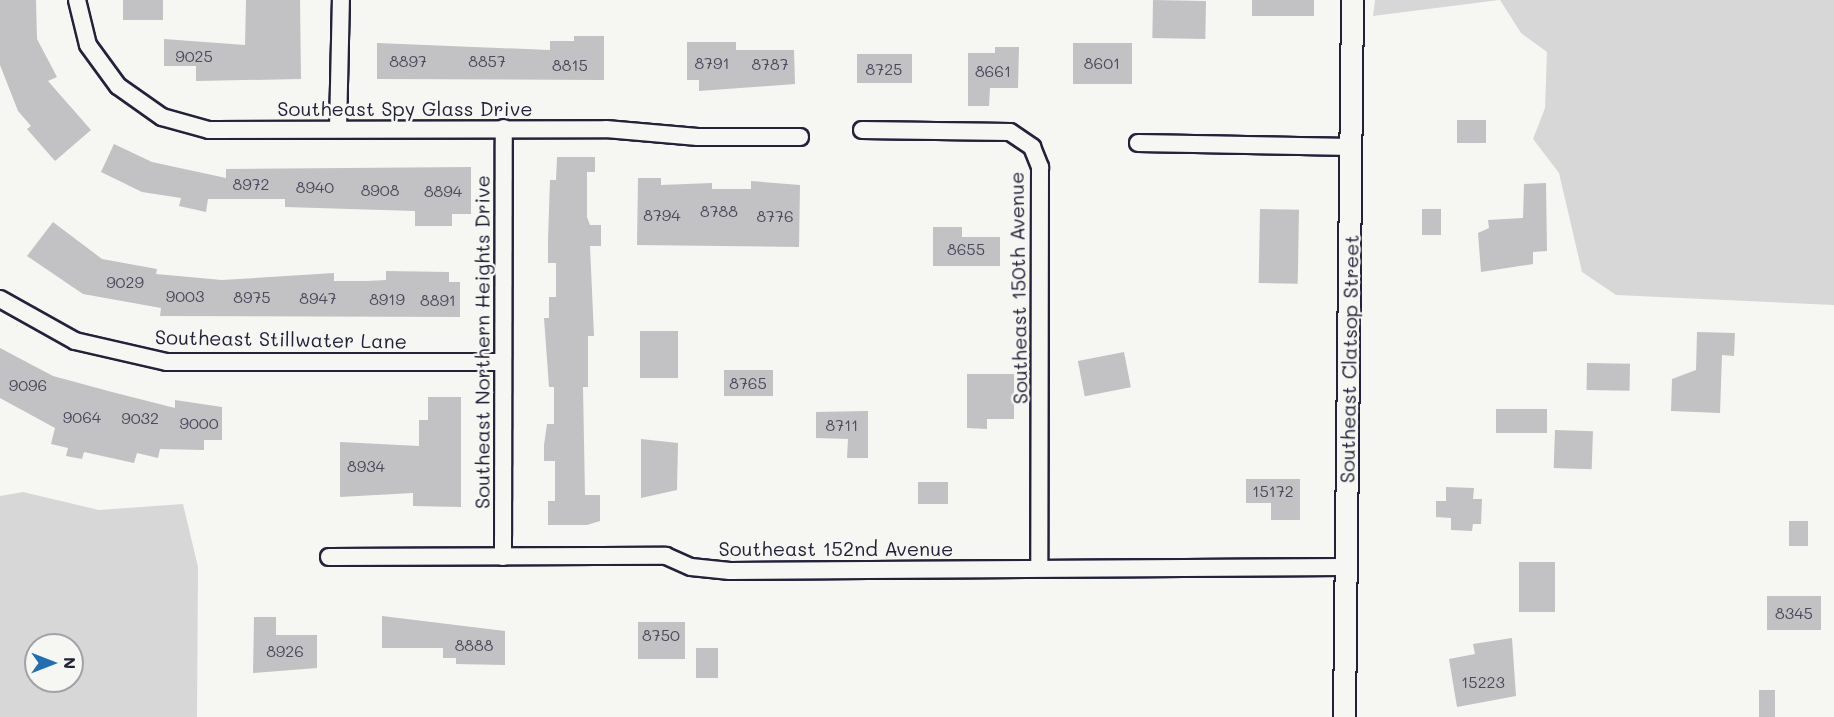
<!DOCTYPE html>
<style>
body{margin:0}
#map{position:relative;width:1834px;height:717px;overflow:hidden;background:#f6f6f2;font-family:Mali,sans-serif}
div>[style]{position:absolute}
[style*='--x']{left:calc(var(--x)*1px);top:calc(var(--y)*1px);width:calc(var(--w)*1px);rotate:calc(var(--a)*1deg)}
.green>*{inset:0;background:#d7d7d7}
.building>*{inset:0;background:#c2c2c4;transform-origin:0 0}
.roads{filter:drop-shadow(2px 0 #22223b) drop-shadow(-2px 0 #22223b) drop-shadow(0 2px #22223b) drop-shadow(0 -2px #22223b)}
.minor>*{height:16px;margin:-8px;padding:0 8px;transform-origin:8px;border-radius:8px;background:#f6f6f2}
.tertiary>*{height:21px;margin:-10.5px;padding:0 10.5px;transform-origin:10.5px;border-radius:10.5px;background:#f6f6f2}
span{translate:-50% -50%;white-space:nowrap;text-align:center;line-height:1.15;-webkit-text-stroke:5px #f6f6f2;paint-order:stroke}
.number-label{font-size:16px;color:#4a4a5d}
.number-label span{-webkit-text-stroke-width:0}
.street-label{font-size:20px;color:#22223b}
.north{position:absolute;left:24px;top:633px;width:60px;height:60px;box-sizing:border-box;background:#f6f6f2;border:2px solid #a1a1a9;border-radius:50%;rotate:90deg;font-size:16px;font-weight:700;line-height:24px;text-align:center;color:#22223b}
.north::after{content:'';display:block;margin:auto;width:21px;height:27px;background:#1f6fb2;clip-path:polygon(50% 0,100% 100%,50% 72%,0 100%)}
</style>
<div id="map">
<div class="green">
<i style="clip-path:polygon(1375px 0,1499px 0,1373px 16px)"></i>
<i style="clip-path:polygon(1500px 0,1834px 0,1834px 305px,1616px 295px,1582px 272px,1559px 173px,1533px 139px,1545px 108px,1547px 52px,1521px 33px)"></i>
<i style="clip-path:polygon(evenodd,23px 492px,99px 510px,183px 504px,198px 567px,197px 717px,0 717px,0 496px,23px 492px,36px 645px,72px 645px,72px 681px,36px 681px,36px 645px)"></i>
</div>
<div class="building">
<i style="clip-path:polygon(0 0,36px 0,37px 39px,57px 77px,48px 81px,91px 130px,55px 161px,27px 129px,31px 126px,18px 111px,0 65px)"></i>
<i style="left:123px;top:0;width:40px;height:20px"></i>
<i style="clip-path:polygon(246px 0,300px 0,301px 79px,196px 81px,196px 66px,164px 66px,164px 39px,245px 45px)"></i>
<i style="left:1153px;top:0;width:53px;height:38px;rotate:1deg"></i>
<i style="left:1252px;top:0;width:62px;height:16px"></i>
<i style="clip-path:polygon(574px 36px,604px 36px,604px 80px,377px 79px,377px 43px,550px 50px,550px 41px,574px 41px)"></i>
<i style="clip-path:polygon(687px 42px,736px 42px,736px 50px,794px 50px,795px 84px,699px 91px,699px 80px,687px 80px)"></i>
<i style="left:1073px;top:43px;width:59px;height:41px"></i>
<i style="clip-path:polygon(995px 47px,1019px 47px,1018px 88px,990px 88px,989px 106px,968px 106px,968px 53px,995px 53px)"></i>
<i style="left:857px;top:54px;width:55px;height:29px"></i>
<i style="left:1457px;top:120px;width:29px;height:23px"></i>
<i style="clip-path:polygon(114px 144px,152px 162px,226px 178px,226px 169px,471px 167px,471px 214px,452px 214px,452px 226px,415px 226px,415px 211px,285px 207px,285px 199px,208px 199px,206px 212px,179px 206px,181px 198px,142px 192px,101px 172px)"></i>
<i style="clip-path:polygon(557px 157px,595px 157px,595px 172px,587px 172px,587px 217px,590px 225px,601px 225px,601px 246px,590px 246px,594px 336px,588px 336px,588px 387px,583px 387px,585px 495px,600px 495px,600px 521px,587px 525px,548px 525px,548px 501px,555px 501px,555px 461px,544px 461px,544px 445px,547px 424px,554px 424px,554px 387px,549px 387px,544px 318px,549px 318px,549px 297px,556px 297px,556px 263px,548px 263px,548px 240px,550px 180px,556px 180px)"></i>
<i style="clip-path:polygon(638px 178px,661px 178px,661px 185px,712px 183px,712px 189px,751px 189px,751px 181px,800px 185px,799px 247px,637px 245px)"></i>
<i style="clip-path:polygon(1546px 183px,1547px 251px,1533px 252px,1533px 264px,1481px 272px,1478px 233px,1489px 228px,1488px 220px,1523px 218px,1524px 184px)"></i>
<i style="left:1260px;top:209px;width:39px;height:74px;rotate:1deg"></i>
<i style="left:1422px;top:209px;width:19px;height:26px"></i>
<i style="clip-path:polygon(53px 222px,102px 259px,157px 269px,156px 274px,222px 280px,334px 273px,334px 281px,367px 281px,386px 280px,386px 271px,449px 272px,449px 282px,460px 282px,460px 317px,160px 316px,161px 308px,83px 294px,27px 256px)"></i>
<i style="clip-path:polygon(933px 227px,962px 227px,962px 237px,1000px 237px,1000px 266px,933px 266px)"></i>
<i style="left:640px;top:331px;width:38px;height:47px"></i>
<i style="clip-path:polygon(1697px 332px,1735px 333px,1734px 356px,1722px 355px,1720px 413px,1671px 411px,1672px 379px,1696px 370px)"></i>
<i style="clip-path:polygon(0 348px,53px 376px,112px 392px,175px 408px,175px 400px,222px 407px,222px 440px,204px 440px,204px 450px,160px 449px,158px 458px,137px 453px,134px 463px,84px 452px,82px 459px,66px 456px,68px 448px,51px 444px,55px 428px,0 398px)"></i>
<i style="left:1124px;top:352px;width:36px;height:47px;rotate:79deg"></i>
<i style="left:1587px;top:363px;width:43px;height:27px;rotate:1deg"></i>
<i style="left:724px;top:370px;width:49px;height:26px"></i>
<i style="clip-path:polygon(967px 374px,1014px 374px,1014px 419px,987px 419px,987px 429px,967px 428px)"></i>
<i style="clip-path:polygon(428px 397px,461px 397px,461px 507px,413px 506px,413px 493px,340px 497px,340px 442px,419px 446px,419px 420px,428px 420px)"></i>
<i style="left:1496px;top:409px;width:51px;height:24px"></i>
<i style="clip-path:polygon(868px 411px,868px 458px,847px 458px,848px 439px,816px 438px,816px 412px)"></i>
<i style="left:1555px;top:430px;width:38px;height:38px;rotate:2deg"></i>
<i style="clip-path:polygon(641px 439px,678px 443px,677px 490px,641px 498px)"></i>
<i style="clip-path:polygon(1246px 479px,1300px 479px,1300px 520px,1271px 520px,1271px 503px,1246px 503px)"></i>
<i style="left:918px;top:482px;width:30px;height:22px"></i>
<i style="clip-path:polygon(1446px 487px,1474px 488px,1473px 499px,1482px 499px,1481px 524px,1473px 524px,1472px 531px,1451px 530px,1451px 518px,1436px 517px,1436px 501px,1446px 501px)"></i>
<i style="left:1789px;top:521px;width:19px;height:25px"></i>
<i style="left:1519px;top:562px;width:36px;height:50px"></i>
<i style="left:1767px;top:596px;width:54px;height:34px"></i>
<i style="clip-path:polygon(382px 616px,505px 631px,505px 665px,456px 664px,456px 658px,443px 658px,443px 648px,382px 648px)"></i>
<i style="clip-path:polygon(254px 617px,276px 617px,276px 635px,317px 635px,317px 668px,253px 673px)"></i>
<i style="left:638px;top:622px;width:47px;height:37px"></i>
<i style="clip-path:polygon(1512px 638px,1516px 696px,1457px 707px,1449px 659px,1475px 654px,1473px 644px)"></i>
<i style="left:696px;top:648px;width:22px;height:30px"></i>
<i style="left:1759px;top:690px;width:16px;height:27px"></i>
</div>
<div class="roads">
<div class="minor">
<i style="--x:77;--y:0;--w:46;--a:76.3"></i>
<i style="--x:88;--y:45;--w:51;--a:53.8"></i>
<i style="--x:118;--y:86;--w:54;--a:35.2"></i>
<i style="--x:162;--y:117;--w:49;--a:15.5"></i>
<i style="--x:209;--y:130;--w:397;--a:-0.1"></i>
<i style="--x:606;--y:129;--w:92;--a:5"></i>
<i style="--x:698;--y:137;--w:102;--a:0"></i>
<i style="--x:338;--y:129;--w:129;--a:-88.7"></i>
<i style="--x:862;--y:130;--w:148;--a:0.8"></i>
<i style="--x:1010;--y:132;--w:27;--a:34"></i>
<i style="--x:1032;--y:147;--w:22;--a:68"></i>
<i style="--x:1040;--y:167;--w:400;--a:90.1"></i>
<i style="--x:1138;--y:143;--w:214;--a:1.1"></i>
<i style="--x:0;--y:299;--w:86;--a:29.2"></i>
<i style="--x:75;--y:341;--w:94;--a:12.9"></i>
<i style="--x:167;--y:362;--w:336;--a:0"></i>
<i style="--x:329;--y:557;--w:337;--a:-0.2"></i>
<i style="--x:666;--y:556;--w:27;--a:24"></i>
<i style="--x:691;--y:567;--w:39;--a:6"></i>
<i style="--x:730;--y:571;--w:617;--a:-0.37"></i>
<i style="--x:503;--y:557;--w:429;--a:-89.9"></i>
</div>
<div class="tertiary">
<i style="--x:1344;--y:717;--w:717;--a:-89.36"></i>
</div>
</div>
<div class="number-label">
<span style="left:194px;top:56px">9025</span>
<span style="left:408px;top:61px">8897</span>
<span style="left:487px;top:61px">8857</span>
<span style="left:712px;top:63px">8791</span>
<span style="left:1102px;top:63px">8601</span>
<span style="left:770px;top:64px">8787</span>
<span style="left:570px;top:65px">8815</span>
<span style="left:884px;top:69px">8725</span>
<span style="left:993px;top:71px">8661</span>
<span style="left:251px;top:184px">8972</span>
<span style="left:315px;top:187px">8940</span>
<span style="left:380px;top:190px">8908</span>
<span style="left:443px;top:191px">8894</span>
<span style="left:719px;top:211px">8788</span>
<span style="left:662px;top:215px">8794</span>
<span style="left:775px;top:216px">8776</span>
<span style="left:966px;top:249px">8655</span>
<span style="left:125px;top:282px">9029</span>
<span style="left:185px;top:296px">9003</span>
<span style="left:252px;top:297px">8975</span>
<span style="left:318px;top:298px">8947</span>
<span style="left:387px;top:299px">8919</span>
<span style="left:438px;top:300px">8891</span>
<span style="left:748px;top:383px">8765</span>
<span style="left:28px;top:385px">9096</span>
<span style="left:82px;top:417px">9064</span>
<span style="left:140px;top:418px">9032</span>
<span style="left:199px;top:423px">9000</span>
<span style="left:842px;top:425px">8711</span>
<span style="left:366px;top:466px">8934</span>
<span style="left:1273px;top:491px">15172</span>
<span style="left:1794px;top:613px">8345</span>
<span style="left:661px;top:635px">8750</span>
<span style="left:474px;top:645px">8888</span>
<span style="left:285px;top:651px">8926</span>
<span style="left:1483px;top:682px">15223</span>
</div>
<div class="street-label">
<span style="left:405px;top:108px">Southeast Spy Glass Drive</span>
<span style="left:1018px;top:288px;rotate:-91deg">Southeast 150th Avenue</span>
<span style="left:281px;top:339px;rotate:1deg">Southeast Stillwater Lane</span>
<span style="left:482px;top:342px;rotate:-90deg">Southeast Northern Heights Drive</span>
<span style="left:1349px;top:359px;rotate:-89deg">Southeast Clatsop Street</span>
<span style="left:836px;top:548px">Southeast 152nd Avenue</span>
</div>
<div class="north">N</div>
</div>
